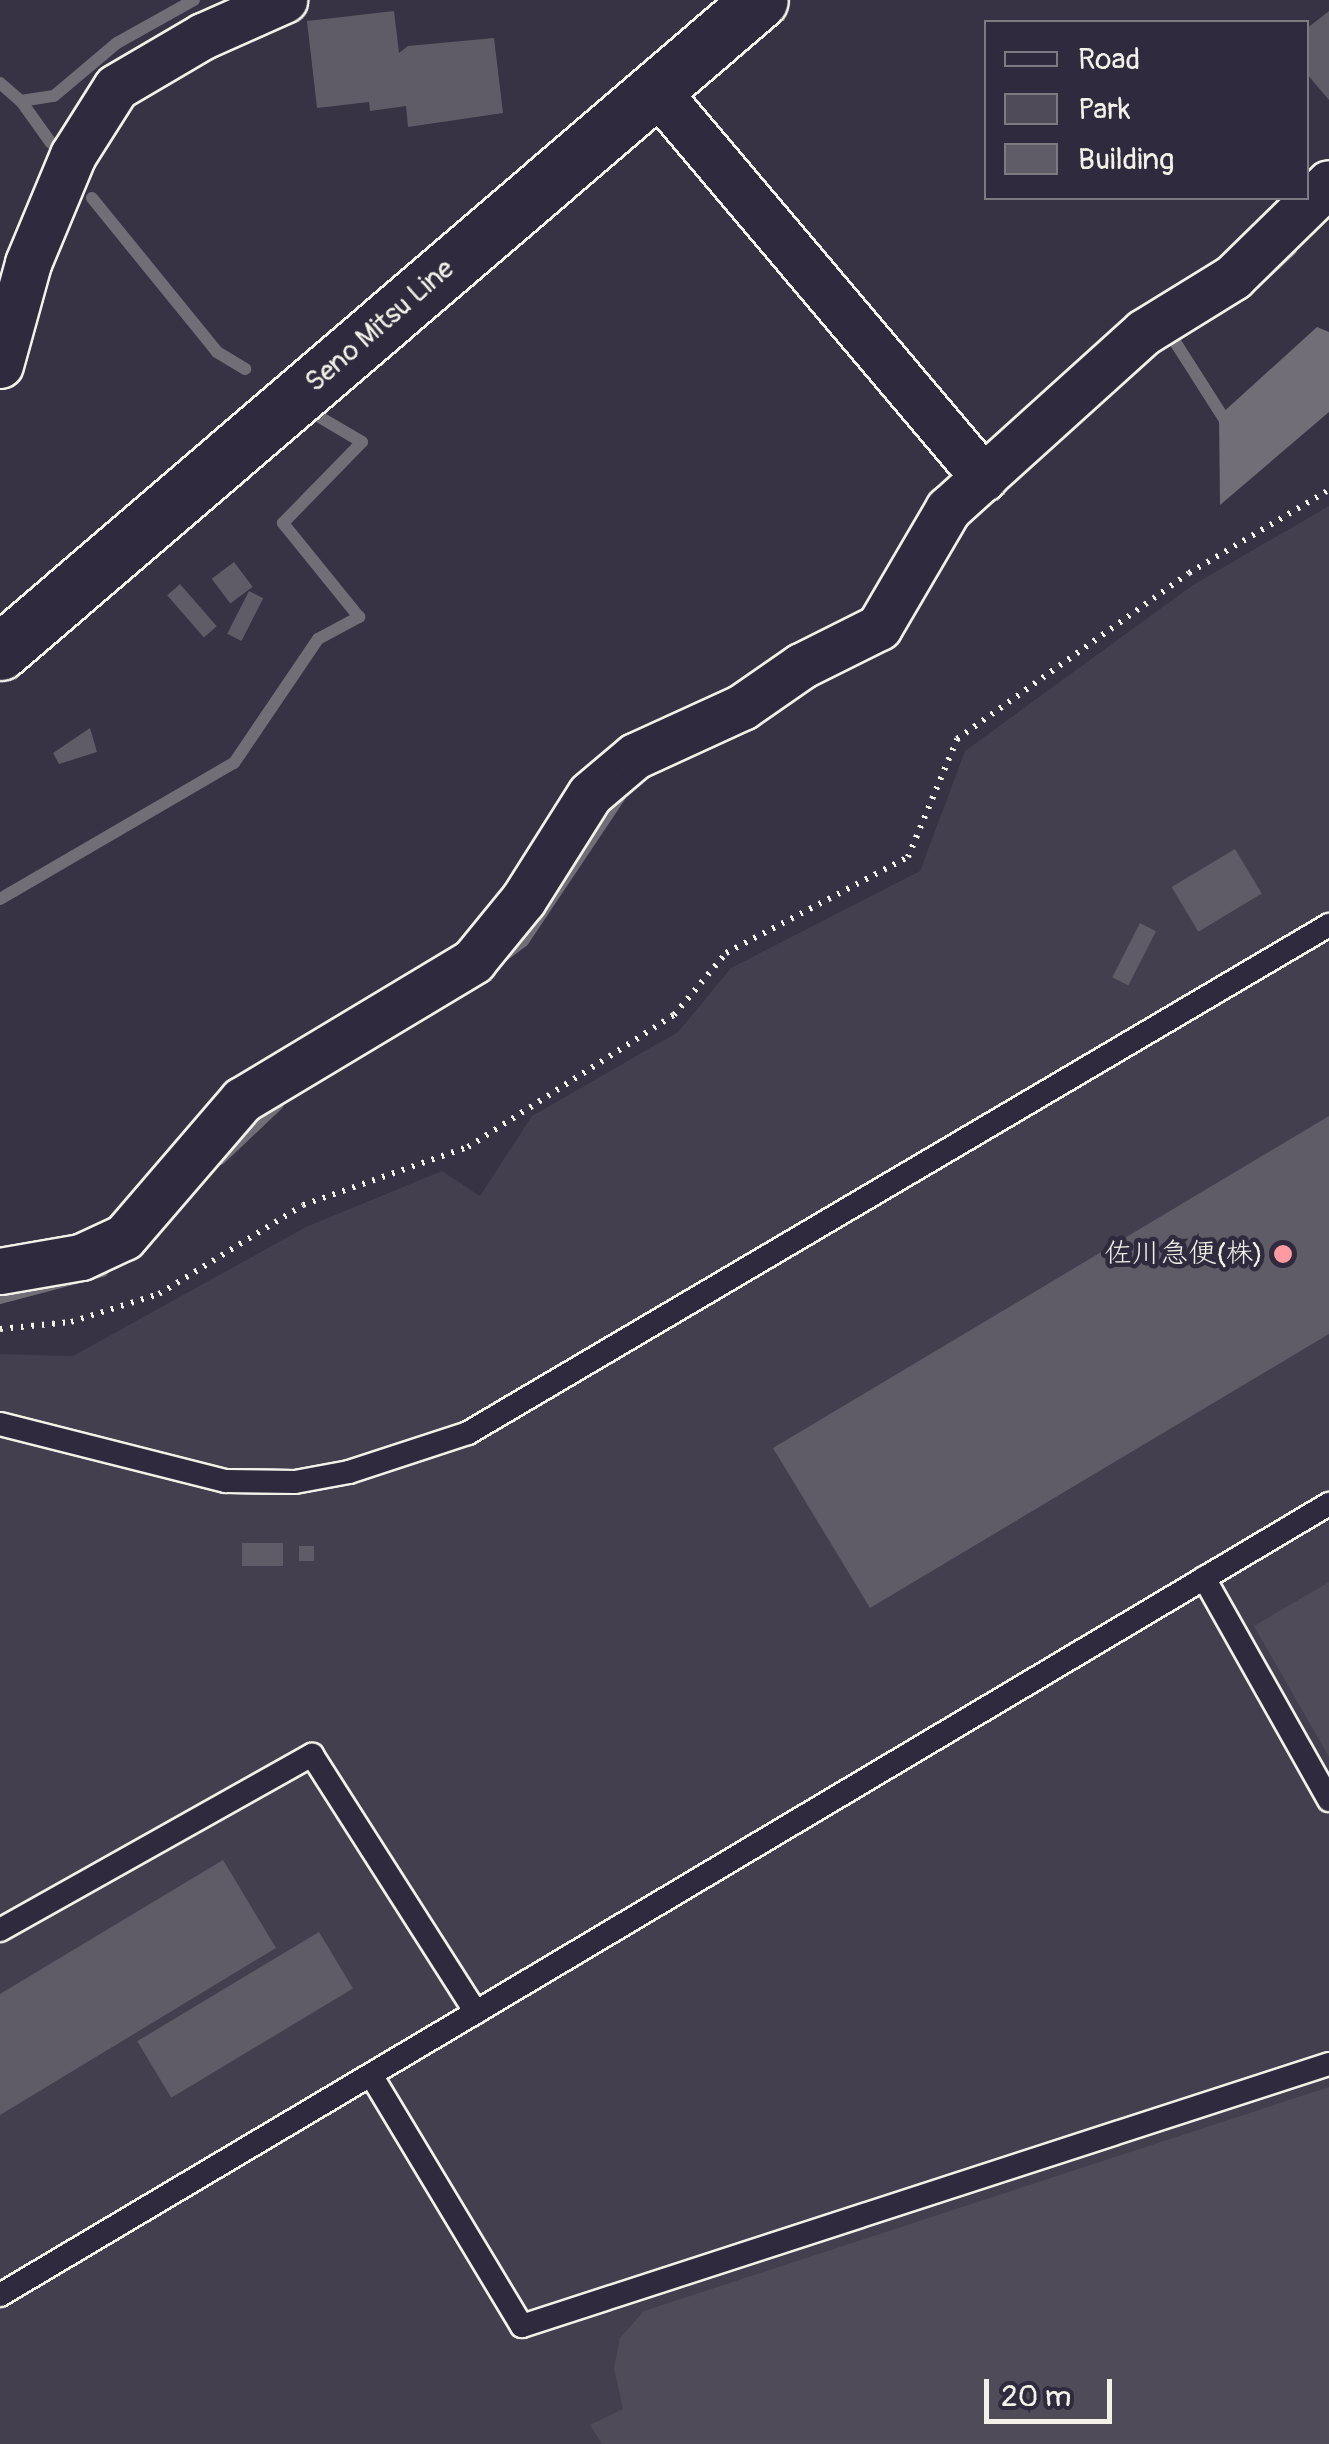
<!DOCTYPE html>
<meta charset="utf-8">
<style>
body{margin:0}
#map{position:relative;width:1329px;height:2444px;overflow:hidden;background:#373244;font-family:Pangolin,"Klee One",sans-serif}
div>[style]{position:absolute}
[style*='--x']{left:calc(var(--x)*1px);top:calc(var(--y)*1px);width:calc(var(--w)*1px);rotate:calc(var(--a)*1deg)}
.built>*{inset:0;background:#433f4e}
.green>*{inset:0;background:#504b59}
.water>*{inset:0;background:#726e77}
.stream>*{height:12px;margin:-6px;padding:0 6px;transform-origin:6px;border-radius:6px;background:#726e77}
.building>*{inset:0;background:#5f5c67;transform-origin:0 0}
.path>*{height:6px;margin-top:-3px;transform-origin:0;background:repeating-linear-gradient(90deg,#f4f1e8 0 2.5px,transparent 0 10.5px)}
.roads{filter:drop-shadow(2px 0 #f4f1e8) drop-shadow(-2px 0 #f4f1e8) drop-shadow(0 2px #f4f1e8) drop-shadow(0 -2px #f4f1e8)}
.service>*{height:22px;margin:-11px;padding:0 11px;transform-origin:11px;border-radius:11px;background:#2f2a3d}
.minor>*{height:45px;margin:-22.5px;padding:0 22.5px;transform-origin:22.5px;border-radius:22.5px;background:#2f2a3d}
.primary>*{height:55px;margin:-27.5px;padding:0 27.5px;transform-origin:27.5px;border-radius:27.5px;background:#2f2a3d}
.dots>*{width:28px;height:28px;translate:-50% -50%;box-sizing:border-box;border:5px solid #2f2a3d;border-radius:50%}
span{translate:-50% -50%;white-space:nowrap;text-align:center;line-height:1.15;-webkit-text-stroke:9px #2f2a3d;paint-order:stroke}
.street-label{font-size:28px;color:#f4f1e8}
.poi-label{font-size:28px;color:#f4f1e8}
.right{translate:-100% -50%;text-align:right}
.legend{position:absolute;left:984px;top:20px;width:325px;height:180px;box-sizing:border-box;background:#2f2a3d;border:2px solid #7e7a81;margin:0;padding:12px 18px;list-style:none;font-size:30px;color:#f4f1e8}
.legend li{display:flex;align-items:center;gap:20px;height:50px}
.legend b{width:50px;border:2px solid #7e7a81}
.scale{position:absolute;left:984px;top:2379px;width:128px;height:45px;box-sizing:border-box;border:5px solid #f4f1e8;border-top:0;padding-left:12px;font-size:30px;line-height:35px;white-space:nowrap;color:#f4f1e8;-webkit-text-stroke:8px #2f2a3d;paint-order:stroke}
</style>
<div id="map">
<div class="built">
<i style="clip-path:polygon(1329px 506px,1329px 2444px,0 2444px,0 1354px,73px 1356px,306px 1227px,442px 1171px,480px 1196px,532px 1116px,678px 1032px,731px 968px,920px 871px,965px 751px,1193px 585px)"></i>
</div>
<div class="green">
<i style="clip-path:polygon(1329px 1582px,1329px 1757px,1254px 1626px)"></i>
<i style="clip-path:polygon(1329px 2087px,1329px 2444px,602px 2444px,590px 2425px,623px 2409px,614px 2368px,620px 2338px,644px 2311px)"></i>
</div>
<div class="water">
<i style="clip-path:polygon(1317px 327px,1329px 332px,1329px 412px,1220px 505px,1219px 416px)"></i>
</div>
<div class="stream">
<i style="--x:0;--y:83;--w:28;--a:41"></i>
<i style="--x:51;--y:143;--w:52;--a:-125.5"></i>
<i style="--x:21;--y:101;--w:33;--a:-9"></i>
<i style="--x:54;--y:96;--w:82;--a:-40.1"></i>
<i style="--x:117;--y:43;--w:88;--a:-29.2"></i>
<i style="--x:92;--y:198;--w:198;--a:50.9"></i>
<i style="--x:217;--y:352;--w:33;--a:31"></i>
<i style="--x:1254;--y:284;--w:50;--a:-42.6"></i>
<i style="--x:1172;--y:337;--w:104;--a:57.5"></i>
<i style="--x:0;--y:899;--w:271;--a:-30.2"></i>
<i style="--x:234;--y:763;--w:150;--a:-55.9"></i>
<i style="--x:318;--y:639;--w:47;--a:-28.2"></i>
<i style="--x:359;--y:617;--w:121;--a:-129"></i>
<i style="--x:283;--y:523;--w:113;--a:-45.7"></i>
<i style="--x:362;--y:442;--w:53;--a:-149.6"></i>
<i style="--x:499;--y:959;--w:30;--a:-37"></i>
<i style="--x:523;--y:941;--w:174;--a:-56.2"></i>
<i style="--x:220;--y:1159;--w:80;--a:-43.5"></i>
<i style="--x:0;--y:1298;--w:106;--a:-14.8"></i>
</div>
<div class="building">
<i style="clip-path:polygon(394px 11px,399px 53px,408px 46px,494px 38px,503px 113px,408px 127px,406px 106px,370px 111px,369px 102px,317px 108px,307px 21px)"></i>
<i style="clip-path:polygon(1329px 11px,1329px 100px,1306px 73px,1306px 29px)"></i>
<i style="left:234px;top:562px;width:31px;height:28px;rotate:53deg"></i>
<i style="left:180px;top:584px;width:56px;height:17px;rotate:49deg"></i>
<i style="left:249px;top:591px;width:16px;height:48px;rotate:27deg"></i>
<i style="clip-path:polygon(90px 728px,97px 752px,59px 764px,53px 753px)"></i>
<i style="left:1235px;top:849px;width:52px;height:74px;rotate:59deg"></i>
<i style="left:1140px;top:923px;width:18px;height:61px;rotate:27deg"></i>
<i style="clip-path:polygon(1329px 1116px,1329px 1334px,870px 1608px,773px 1448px)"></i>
<i style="left:242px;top:1543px;width:41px;height:23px"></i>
<i style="left:299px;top:1546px;width:15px;height:15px"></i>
<i style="clip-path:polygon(223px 1860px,276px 1948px,0 2115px,0 1994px)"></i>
<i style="left:319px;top:1932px;width:66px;height:212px;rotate:59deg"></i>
</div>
<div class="path">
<i style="--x:0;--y:1329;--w:71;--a:-5.6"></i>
<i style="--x:71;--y:1322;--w:92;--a:-17.7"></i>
<i style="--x:159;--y:1294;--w:169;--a:-31.7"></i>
<i style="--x:303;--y:1205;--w:175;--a:-19.4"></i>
<i style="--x:468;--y:1147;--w:245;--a:-32.7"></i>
<i style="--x:674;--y:1015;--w:81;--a:-50"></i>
<i style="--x:726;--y:953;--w:206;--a:-27.8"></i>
<i style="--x:908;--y:857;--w:128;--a:-67.4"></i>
<i style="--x:957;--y:739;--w:285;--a:-35.6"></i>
<i style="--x:1189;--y:573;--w:163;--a:-30.7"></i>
</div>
<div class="roads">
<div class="service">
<i style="--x:0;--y:1424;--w:233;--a:14.2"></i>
<i style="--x:226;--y:1481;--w:69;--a:0.8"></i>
<i style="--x:295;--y:1482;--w:55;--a:-10.5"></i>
<i style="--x:349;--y:1472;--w:125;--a:-18.1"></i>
<i style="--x:468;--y:1433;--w:1000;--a:-30.54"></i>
<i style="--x:1204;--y:1578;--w:255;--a:60.6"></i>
<i style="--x:0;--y:1930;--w:358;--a:-29.3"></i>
<i style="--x:312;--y:1755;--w:305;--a:57.5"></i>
<i style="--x:476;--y:2012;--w:993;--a:-30.78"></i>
<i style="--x:371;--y:2075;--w:293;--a:59"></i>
<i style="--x:522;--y:2326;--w:848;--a:-17.99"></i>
<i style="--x:0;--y:2295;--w:554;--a:-30.73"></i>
</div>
<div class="minor">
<i style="--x:656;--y:90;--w:508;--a:49.79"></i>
<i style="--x:0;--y:365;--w:106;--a:-74.6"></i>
<i style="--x:28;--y:263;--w:117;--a:-67.4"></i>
<i style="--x:73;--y:155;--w:80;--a:-57.7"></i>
<i style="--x:116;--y:87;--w:101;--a:-30.4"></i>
<i style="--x:203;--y:36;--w:89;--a:-24"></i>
<i style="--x:0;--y:1271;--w:82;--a:-9.8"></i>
<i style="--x:81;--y:1257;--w:47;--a:-24.9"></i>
<i style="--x:124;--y:1237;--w:181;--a:-49.3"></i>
<i style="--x:242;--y:1100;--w:270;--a:-31"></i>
<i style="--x:473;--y:961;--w:79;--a:-50.7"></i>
<i style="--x:523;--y:900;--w:125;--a:-57.7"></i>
<i style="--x:590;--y:794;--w:59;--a:-40.2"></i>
<i style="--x:635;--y:756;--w:118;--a:-24.6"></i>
<i style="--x:742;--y:707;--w:72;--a:-34.8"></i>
<i style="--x:801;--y:666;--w:87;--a:-26.6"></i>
<i style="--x:879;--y:627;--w:137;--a:-59.7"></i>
<i style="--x:948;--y:509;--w:264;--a:-42.1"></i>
<i style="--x:1144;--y:332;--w:105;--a:-31.7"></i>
<i style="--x:1233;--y:277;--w:134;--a:-44.4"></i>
</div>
<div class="primary">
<i style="--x:0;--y:652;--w:1001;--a:-40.63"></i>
</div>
</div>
<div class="dots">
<i style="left:1283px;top:1254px;background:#ff9aa2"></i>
</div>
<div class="street-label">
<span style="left:380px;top:326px;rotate:-41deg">Seno Mitsu Line</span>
</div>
<div class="poi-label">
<span class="right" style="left:1263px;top:1254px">佐川急便(株)</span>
</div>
<ul class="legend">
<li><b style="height:12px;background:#2f2a3d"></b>Road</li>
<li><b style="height:28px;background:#504b59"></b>Park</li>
<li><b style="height:28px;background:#5f5c67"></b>Building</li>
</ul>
<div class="scale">20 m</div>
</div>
